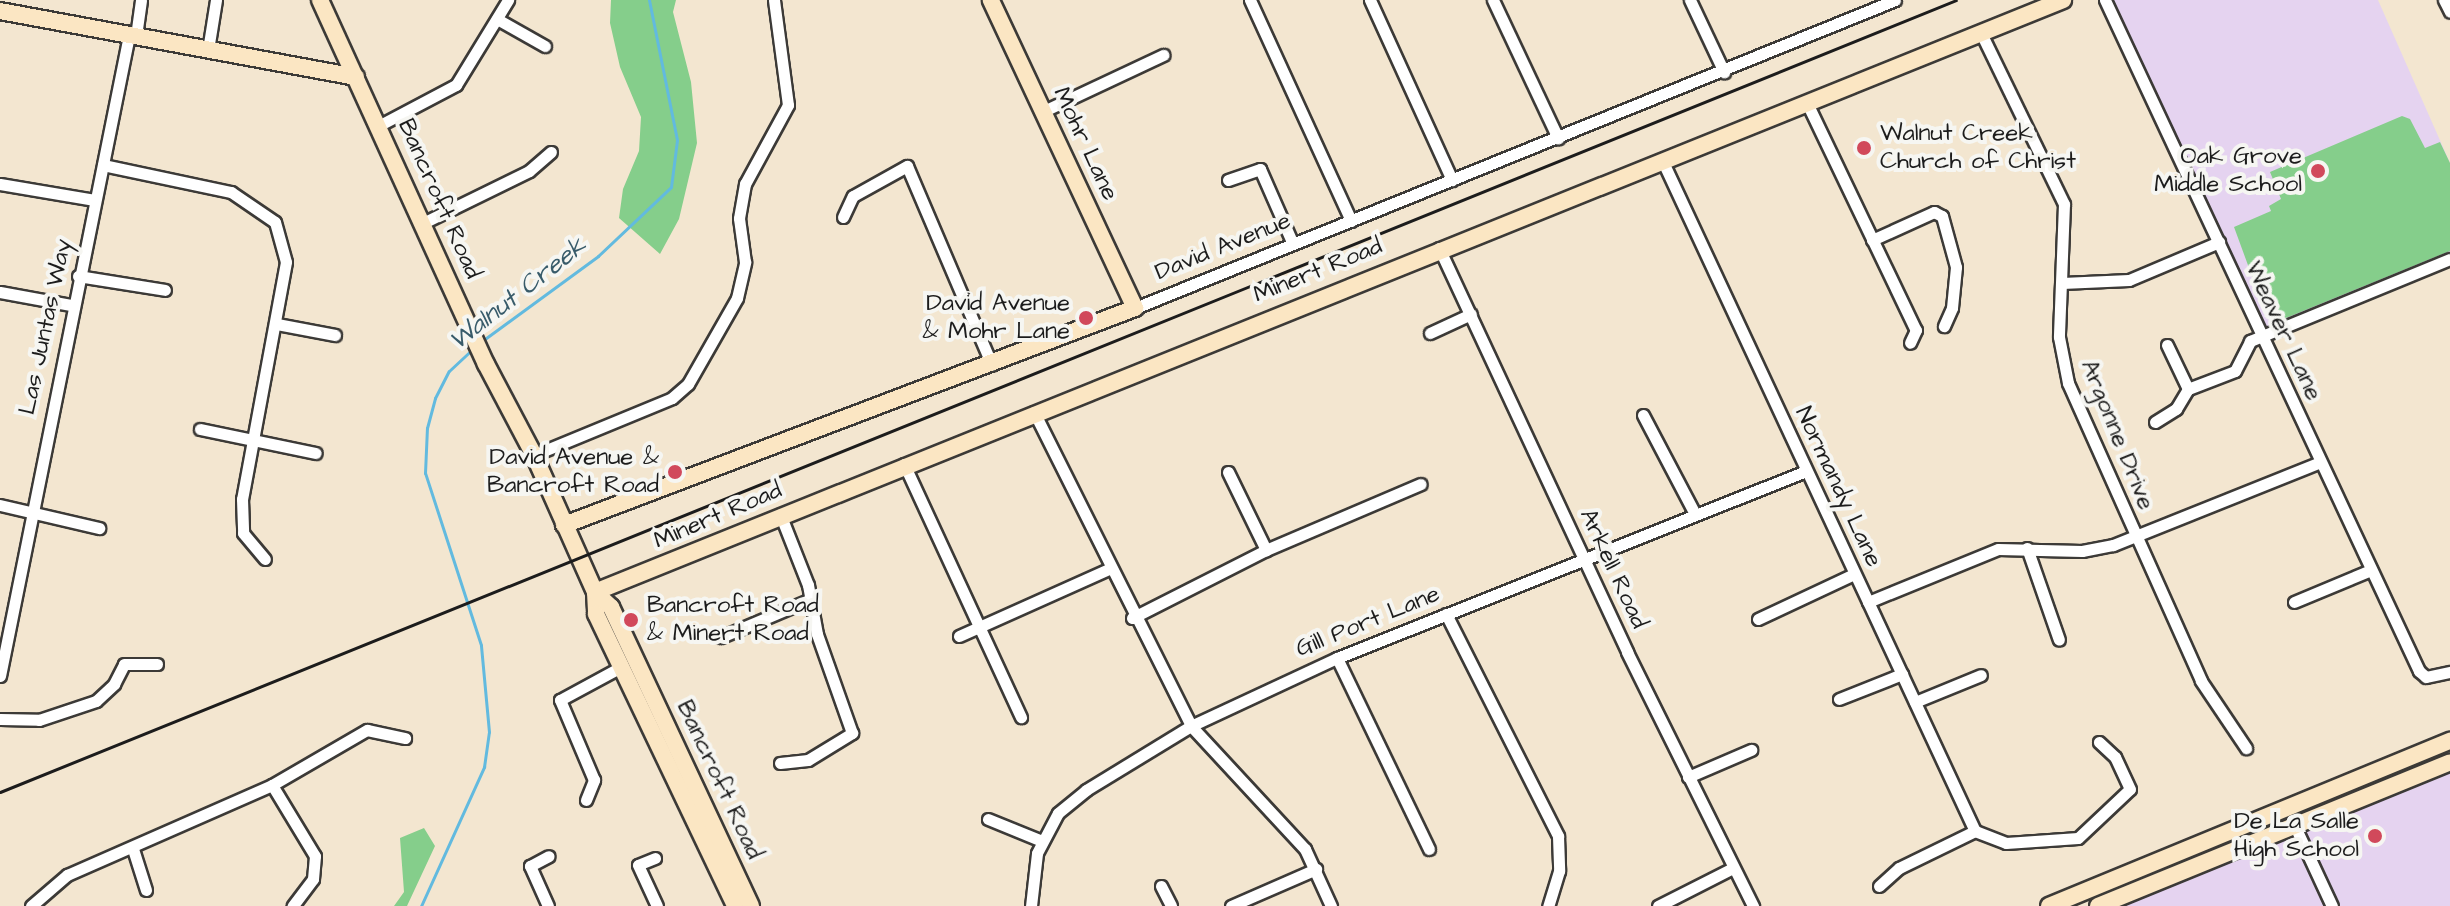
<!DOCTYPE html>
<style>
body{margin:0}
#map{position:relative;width:2450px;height:906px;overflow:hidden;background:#f3e6d0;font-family:"Architects Daughter",sans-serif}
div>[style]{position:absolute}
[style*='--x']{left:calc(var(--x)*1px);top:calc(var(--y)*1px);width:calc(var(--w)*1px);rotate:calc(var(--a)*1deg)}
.built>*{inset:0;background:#e5d3f0}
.green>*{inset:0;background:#85ce8b}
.stream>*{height:3px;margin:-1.5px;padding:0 1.5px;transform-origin:1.5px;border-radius:1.5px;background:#62badf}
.roads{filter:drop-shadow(2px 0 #3c3a37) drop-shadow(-2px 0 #3c3a37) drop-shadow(0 2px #3c3a37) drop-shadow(0 -2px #3c3a37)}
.street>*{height:11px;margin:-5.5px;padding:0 5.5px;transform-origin:5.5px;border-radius:5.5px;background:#fff}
.secondary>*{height:16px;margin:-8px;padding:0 8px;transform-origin:8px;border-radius:8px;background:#fbe6c3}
.rail>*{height:3px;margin:-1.5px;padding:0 1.5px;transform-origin:1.5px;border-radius:1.5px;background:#1c1c1c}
.dots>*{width:22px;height:22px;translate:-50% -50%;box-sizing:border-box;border:4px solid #f6f6f2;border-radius:50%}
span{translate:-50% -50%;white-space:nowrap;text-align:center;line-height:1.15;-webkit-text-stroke:8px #f6f6f2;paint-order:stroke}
.poi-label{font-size:24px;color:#1c1c1c}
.left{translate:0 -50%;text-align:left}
.right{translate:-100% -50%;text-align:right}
.street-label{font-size:24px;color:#1c1c1c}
.water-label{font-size:26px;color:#385b6a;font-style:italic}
</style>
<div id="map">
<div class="built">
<i style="clip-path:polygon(2105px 0,2378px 0,2450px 163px,2450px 259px,2259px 336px)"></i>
<i style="clip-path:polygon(2450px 762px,2450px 906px,2098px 906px)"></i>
</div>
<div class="green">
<i style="clip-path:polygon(611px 0,676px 0,673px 12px,691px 82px,697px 143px,679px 219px,660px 254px,619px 218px,623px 189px,639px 151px,641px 117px,620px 67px,610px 23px)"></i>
<i style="clip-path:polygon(2402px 116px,2410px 119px,2425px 148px,2440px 142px,2450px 163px,2450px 251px,2276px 322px,2267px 317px,2234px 227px,2271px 211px,2269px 206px,2281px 199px,2270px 172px)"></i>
<i style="clip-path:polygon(424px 828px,435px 846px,407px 906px,394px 906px,404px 892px,400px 838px)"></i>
</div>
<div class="stream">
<i style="--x:482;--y:341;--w:144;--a:-36.2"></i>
<i style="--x:598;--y:256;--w:100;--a:-43.4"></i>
<i style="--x:671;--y:187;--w:47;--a:-82.7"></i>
<i style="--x:677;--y:140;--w:143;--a:-101.3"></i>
<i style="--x:421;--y:906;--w:153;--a:-65.6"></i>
<i style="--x:484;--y:767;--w:35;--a:-82"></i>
<i style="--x:489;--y:732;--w:87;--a:-95.3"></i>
<i style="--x:481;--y:645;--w:181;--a:-108"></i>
<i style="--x:425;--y:473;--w:45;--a:-87.5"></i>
<i style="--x:427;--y:428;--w:31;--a:-75"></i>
<i style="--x:435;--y:398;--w:30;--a:-63"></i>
<i style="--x:449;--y:371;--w:33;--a:-43"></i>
</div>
<div class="roads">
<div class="street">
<i style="--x:1250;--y:0;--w:243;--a:65.4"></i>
<i style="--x:1370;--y:0;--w:198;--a:65.5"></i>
<i style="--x:1493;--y:0;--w:153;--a:64.8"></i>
<i style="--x:1690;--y:0;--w:80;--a:64.7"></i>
<i style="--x:2105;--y:0;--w:741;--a:64.92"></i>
<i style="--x:2419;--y:671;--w:9;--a:41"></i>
<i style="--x:2426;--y:677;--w:25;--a:-12"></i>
<i style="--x:2444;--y:0;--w:13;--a:63"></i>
<i style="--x:497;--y:19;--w:55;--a:29.4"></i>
<i style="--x:1981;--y:33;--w:190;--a:64.1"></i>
<i style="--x:2064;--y:204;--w:133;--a:92.2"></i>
<i style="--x:2059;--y:337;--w:47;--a:78.9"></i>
<i style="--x:2068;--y:383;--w:326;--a:65.9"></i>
<i style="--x:2201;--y:681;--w:81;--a:56.1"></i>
<i style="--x:136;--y:36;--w:36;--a:-82"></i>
<i style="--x:208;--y:50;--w:51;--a:-80.9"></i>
<i style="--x:1807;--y:103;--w:252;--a:64.4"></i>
<i style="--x:1916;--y:330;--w:14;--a:115"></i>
<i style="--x:1044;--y:111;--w:132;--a:-25.2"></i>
<i style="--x:380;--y:125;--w:86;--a:-27.8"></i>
<i style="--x:456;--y:85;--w:100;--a:-58.5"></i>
<i style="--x:1663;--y:162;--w:738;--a:65"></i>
<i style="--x:1975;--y:831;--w:33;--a:21"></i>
<i style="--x:2006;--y:843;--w:72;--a:-4"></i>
<i style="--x:2078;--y:838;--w:71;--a:-43.3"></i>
<i style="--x:2130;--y:789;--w:35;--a:-115"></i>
<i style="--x:2115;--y:757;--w:22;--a:-137"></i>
<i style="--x:103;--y:165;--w:131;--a:11.9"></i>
<i style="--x:231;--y:192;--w:53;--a:34.3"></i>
<i style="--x:275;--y:222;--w:41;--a:74.6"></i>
<i style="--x:286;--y:262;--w:241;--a:100.5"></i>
<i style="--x:242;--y:499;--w:34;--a:88"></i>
<i style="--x:243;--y:533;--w:34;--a:50"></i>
<i style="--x:1228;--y:180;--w:34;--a:-19"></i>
<i style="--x:1260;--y:169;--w:82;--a:66.3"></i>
<i style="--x:0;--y:184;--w:96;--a:9.6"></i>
<i style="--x:843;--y:217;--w:23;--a:-65"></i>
<i style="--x:853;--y:196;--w:62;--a:-29.1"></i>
<i style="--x:907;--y:166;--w:216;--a:66.9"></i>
<i style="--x:425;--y:222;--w:116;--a:-26.1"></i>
<i style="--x:529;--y:171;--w:29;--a:-41"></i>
<i style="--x:1872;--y:240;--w:68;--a:-24.3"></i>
<i style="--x:1934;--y:212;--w:9;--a:27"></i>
<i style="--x:1942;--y:216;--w:53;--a:74.6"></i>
<i style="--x:1956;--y:267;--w:41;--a:95.6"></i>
<i style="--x:1952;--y:308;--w:20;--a:114"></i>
<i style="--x:1439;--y:248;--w:446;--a:65"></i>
<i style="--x:1627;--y:652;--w:284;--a:63.6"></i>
<i style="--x:78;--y:276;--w:88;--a:9.1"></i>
<i style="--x:2062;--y:283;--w:67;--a:-2.6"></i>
<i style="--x:2129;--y:280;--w:98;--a:-22.9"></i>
<i style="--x:0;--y:292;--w:72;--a:10.4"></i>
<i style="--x:1135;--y:308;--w:820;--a:-22.06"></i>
<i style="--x:277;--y:324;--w:59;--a:10.7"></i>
<i style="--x:1430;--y:333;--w:45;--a:-24.9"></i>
<i style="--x:2167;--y:345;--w:49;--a:64.5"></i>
<i style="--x:1034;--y:412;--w:351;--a:63.4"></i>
<i style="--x:1191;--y:726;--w:168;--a:47.2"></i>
<i style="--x:1305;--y:849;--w:63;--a:65.5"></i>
<i style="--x:1643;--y:415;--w:112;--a:62.3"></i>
<i style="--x:2155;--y:422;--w:25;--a:-32"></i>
<i style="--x:2176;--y:409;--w:23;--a:-59"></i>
<i style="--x:2188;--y:389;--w:50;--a:-21"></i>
<i style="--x:2235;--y:371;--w:34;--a:-63"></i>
<i style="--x:2250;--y:341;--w:216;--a:-22.3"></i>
<i style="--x:200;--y:429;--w:118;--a:11.7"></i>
<i style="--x:534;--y:455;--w:149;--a:-22.4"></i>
<i style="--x:672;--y:398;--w:21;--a:-41"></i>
<i style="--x:688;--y:384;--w:99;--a:-60.3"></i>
<i style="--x:737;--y:298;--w:37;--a:-77"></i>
<i style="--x:745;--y:262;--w:44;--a:-97.8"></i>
<i style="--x:739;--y:218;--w:35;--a:-80"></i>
<i style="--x:745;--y:184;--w:90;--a:-61.4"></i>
<i style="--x:788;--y:105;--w:106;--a:-97.6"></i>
<i style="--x:904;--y:464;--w:279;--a:65.2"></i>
<i style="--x:1228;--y:472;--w:87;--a:64"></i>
<i style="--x:0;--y:505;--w:102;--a:13.1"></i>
<i style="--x:2027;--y:548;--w:97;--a:70.8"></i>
<i style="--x:1868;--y:602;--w:140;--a:-22.2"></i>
<i style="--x:1998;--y:549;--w:84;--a:1.4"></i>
<i style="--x:2082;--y:551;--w:32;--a:-11"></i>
<i style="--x:2113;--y:545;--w:223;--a:-21.8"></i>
<i style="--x:2294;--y:602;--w:83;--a:-22.6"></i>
<i style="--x:1446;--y:614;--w:249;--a:63.2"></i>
<i style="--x:1558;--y:836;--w:35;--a:88"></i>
<i style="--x:1559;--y:871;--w:37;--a:107"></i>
<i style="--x:1132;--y:618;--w:150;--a:-26.9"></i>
<i style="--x:1266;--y:550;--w:168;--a:-23.1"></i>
<i style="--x:1758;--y:619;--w:106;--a:-25.1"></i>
<i style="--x:959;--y:636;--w:164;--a:-24.1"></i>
<i style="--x:721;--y:637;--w:98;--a:-22.9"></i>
<i style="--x:1337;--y:658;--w:212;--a:64.3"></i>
<i style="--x:0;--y:676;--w:654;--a:-78.62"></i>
<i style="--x:1839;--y:699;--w:68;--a:-21.6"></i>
<i style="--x:1915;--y:702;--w:71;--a:-22.2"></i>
<i style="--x:0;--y:719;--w:39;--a:1"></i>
<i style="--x:39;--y:720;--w:60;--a:-18.4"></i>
<i style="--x:96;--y:701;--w:25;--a:-43"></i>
<i style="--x:114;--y:684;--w:22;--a:-63"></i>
<i style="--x:124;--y:664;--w:33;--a:0"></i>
<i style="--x:780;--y:763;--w:28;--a:-6"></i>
<i style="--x:808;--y:760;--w:52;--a:-31.5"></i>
<i style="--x:852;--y:733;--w:105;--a:-109.5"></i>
<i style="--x:817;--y:634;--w:50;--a:-100.4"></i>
<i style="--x:808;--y:585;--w:76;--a:-111.5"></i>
<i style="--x:1688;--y:777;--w:69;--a:-23.2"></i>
<i style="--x:272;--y:785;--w:83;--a:58.8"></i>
<i style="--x:315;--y:856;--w:23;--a:95"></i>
<i style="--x:313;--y:879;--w:34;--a:127"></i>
<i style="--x:586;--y:800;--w:22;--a:-68"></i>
<i style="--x:594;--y:780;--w:87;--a:-113"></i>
<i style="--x:560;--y:700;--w:69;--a:-28.4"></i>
<i style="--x:988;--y:819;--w:58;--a:22.2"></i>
<i style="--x:2292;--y:820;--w:95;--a:65.1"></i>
<i style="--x:133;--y:849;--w:43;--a:72.4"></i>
<i style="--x:655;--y:858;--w:18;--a:158"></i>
<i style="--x:638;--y:865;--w:45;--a:65.1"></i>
<i style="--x:1161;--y:886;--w:22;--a:63"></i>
<i style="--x:1879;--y:886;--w:27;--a:-42"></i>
<i style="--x:1899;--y:868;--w:85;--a:-26"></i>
<i style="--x:31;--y:906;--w:48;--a:-40.7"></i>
<i style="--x:67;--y:875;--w:224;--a:-23.7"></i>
<i style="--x:272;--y:785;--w:110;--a:-30.1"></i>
<i style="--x:367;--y:730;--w:39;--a:12"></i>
<i style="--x:548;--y:906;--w:44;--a:-114.2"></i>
<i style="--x:530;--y:866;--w:21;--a:-28"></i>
<i style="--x:1031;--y:906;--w:53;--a:-83.5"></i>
<i style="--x:1037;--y:853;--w:45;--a:-62.3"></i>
<i style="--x:1058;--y:813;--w:36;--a:-39"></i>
<i style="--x:1086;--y:790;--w:123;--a:-31.4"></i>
<i style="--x:1191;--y:726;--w:161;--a:-25"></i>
<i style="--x:1337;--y:658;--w:505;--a:-21.74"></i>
<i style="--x:1231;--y:906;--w:93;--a:-23.5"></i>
<i style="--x:1658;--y:906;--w:82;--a:-26.9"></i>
</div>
<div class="secondary">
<i style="--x:320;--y:0;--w:400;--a:65.5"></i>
<i style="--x:486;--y:364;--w:103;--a:62.2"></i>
<i style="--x:534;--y:455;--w:150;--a:66"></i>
<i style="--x:595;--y:592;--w:22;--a:87"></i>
<i style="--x:596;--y:614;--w:323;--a:64.5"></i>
<i style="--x:0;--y:11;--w:362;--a:10.5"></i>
<i style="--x:564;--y:525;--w:611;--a:-20.81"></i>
<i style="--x:1135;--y:308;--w:340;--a:-115.1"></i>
<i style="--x:595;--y:592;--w:1583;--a:-21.96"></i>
<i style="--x:595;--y:592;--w:22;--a:43"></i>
<i style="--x:611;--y:607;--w:330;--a:64.9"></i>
<i style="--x:2049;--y:906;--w:434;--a:-22.4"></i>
<i style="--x:2098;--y:906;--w:380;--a:-22.2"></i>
</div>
</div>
<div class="rail">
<i style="--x:0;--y:792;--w:2110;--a:-22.04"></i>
</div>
<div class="dots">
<i style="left:1864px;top:148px;background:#d1495b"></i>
<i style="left:2318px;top:171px;background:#d1495b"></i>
<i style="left:1086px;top:318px;background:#d1495b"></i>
<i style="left:675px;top:472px;background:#d1495b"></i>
<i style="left:631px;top:620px;background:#d1495b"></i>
<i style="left:2375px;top:836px;background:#d1495b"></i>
</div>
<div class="poi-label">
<span class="left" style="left:1880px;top:148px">Walnut Creek<br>Church of Christ</span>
<span class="right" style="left:2302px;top:171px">Oak Grove<br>Middle School</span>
<span class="right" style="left:1070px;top:318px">David Avenue<br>&amp; Mohr Lane</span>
<span class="right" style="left:659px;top:472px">David Avenue &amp;<br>Bancroft Road</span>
<span class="left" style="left:647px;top:620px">Bancroft Road<br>&amp; Minert Road</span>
<span class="right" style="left:2359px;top:836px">De La Salle<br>High School</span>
</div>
<div class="street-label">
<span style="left:1085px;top:144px;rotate:65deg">Mohr Lane</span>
<span style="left:439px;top:199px;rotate:66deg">Bancroft Road</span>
<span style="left:1223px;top:247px;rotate:-22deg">David Avenue</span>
<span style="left:1318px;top:271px;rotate:-22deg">Minert Road</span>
<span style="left:46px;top:327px;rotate:-78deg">Las Juntas Way</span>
<span style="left:2283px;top:331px;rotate:65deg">Weaver Lane</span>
<span style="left:2117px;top:435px;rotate:68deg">Argonne Drive</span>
<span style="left:1838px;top:487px;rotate:65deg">Normandy Lane</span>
<span style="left:718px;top:516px;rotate:-23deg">Minert Road</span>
<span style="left:1613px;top:569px;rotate:65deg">Arkell Road</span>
<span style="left:1368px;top:622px;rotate:-22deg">Gill Port Lane</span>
<span style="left:719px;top:780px;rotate:65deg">Bancroft Road</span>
</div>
<div class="water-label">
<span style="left:518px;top:294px;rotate:-38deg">Walnut Creek</span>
</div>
</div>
